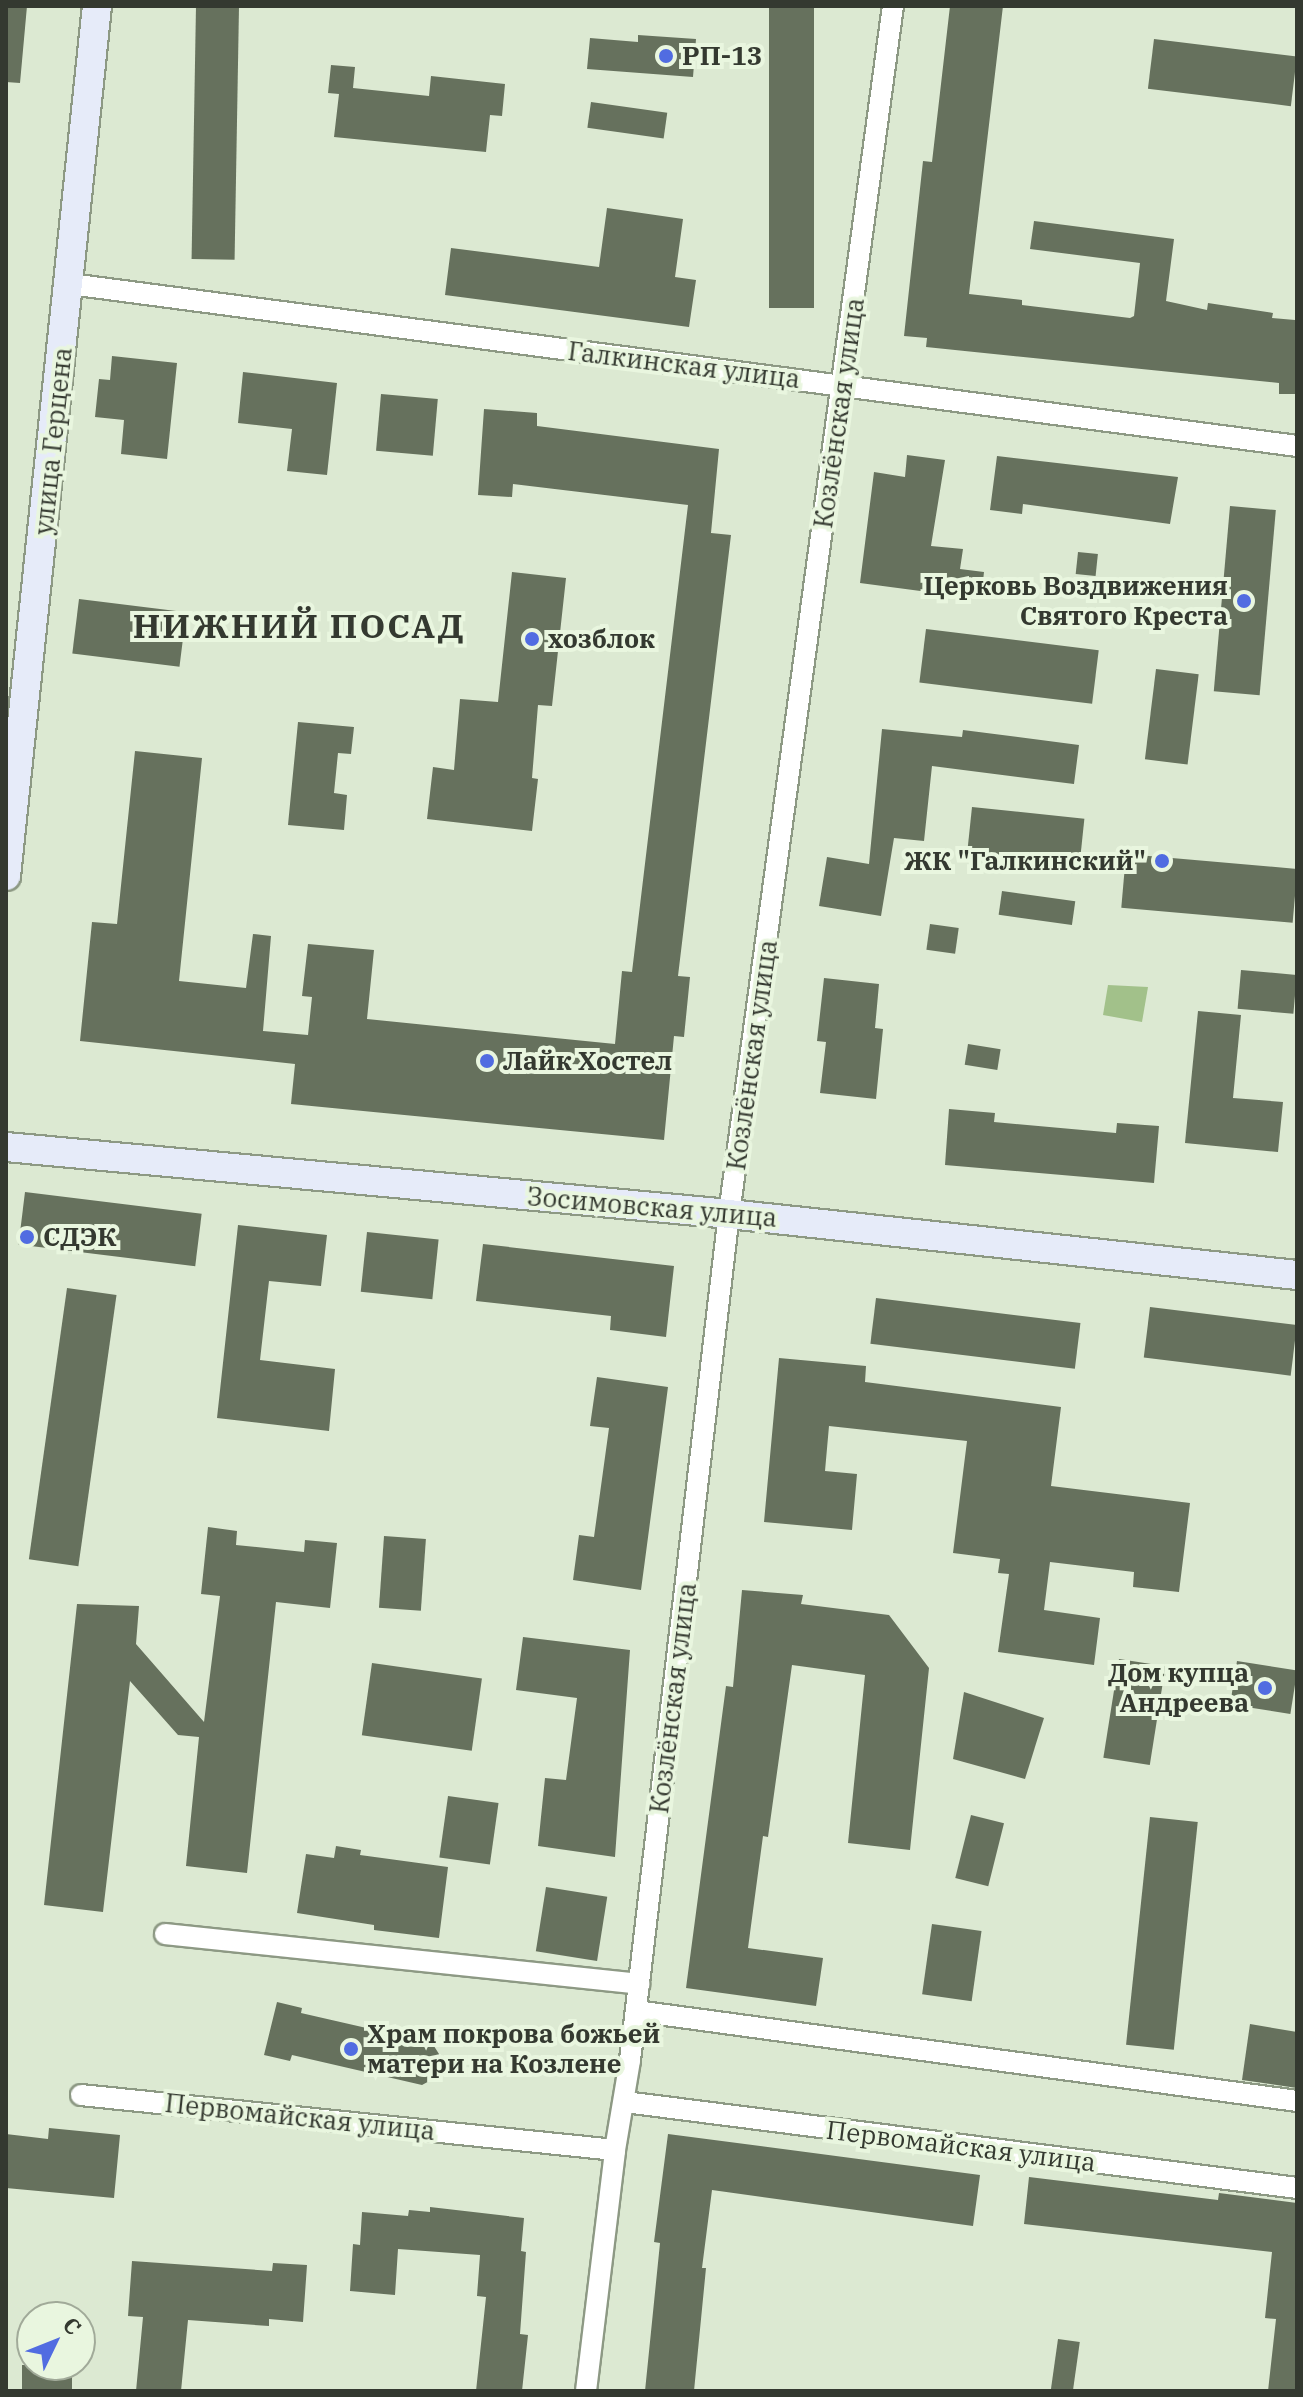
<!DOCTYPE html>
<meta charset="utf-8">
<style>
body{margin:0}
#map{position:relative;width:1303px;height:2397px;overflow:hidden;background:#dce9d2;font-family:"IBM Plex Serif",serif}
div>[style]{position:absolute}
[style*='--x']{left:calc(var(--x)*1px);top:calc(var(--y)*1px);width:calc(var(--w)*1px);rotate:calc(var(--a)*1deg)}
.green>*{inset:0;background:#a2c18a}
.building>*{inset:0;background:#66715d;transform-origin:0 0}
.roads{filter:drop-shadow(2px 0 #8d9984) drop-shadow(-2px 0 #8d9984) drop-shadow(0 2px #8d9984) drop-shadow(0 -2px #8d9984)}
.street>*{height:20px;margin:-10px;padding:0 10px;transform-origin:10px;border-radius:10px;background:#fff}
.secondary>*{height:28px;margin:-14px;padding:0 14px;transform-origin:14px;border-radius:14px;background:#e6ebf9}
.dots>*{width:22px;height:22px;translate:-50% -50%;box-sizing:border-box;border:4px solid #e9f6df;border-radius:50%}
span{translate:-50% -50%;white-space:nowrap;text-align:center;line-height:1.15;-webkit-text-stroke:8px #e9f6df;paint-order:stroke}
.poi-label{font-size:26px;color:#343930;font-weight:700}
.left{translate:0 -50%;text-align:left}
.right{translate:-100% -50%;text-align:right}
.street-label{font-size:26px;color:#343930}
.district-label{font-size:34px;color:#343930;font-weight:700;letter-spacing:2px}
.frame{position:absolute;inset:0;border:8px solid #343930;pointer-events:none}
.north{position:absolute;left:16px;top:2301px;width:80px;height:80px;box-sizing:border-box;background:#e9f6df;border:2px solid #a1aa99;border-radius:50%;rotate:47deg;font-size:22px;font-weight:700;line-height:32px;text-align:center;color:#343930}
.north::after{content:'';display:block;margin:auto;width:28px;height:36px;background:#516ce1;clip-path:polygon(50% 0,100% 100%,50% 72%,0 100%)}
</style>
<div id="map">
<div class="green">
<i style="clip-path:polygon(1108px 985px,1148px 987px,1142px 1022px,1103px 1015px)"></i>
</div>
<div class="building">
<i style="clip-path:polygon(6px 6px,27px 6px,20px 83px,6px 82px)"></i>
<i style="left:196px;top:6px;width:43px;height:253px;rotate:1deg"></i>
<i style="left:769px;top:6px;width:45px;height:302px"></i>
<i style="clip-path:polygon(950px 6px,1003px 6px,969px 294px,1022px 300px,1022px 305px,1130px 318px,1134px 316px,1140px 263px,1030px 249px,1034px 221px,1174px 239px,1166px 301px,1207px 310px,1208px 303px,1273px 313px,1272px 318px,1295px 320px,1297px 394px,1279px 394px,1279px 383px,926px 347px,927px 338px,904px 336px,923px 161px,932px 162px)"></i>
<i style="clip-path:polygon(638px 35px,696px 39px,693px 77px,587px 69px,590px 38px,638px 42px)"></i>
<i style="left:1154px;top:39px;width:144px;height:50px;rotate:7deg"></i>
<i style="clip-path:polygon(331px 65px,355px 67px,353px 88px,429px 96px,431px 76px,505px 84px,502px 116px,490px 115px,486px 152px,334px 137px,339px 94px,328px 93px)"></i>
<i style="left:591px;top:102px;width:77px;height:26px;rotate:8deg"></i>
<i style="clip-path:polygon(607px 208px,683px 219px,675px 277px,696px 280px,689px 327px,445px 295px,451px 248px,599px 267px)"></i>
<i style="clip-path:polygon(112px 356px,177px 363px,167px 459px,121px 454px,124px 420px,95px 417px,99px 379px,110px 380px)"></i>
<i style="clip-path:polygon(243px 372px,337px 383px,327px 475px,287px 471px,292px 429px,238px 423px)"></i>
<i style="left:381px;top:394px;width:57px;height:57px;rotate:5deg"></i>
<i style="clip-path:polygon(484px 409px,537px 413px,537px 426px,719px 449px,711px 533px,731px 535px,678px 976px,690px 977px,684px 1037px,674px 1036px,664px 1140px,291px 1104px,295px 1064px,80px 1041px,92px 922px,117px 924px,135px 751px,202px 758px,179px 981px,246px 988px,253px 934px,271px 936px,263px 1031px,308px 1035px,312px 997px,302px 996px,308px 944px,374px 950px,367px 1019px,615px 1044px,622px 971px,632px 972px,688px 505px,513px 484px,512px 497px,478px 495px)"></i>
<i style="clip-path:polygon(907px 455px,945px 460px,931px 546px,963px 549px,960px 569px,984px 572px,981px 599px,860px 583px,874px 472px,905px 477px)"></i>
<i style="clip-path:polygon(997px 456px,1178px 477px,1170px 524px,1023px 504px,1022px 514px,990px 510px)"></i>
<i style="left:1230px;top:506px;width:46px;height:186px;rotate:5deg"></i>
<i style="left:1078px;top:552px;width:20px;height:22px;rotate:6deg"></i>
<i style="clip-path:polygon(512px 572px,566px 578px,552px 706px,538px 705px,532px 778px,538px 779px,532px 831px,427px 819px,433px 767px,454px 770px,460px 699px,498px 702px)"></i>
<i style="left:79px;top:599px;width:108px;height:55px;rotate:7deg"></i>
<i style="left:926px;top:629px;width:174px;height:54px;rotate:7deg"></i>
<i style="left:1156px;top:669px;width:43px;height:91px;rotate:7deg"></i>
<i style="clip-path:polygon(298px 722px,354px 727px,351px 754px,338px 753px,334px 793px,347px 795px,344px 830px,288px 825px)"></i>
<i style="clip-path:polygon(882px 729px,962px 737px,963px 730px,1079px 745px,1074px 784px,932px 766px,924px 841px,894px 838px,881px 916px,819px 906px,827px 857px,869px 864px)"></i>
<i style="left:972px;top:807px;width:113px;height:46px;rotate:6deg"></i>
<i style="left:1126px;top:854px;width:172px;height:54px;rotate:5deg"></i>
<i style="left:1002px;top:891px;width:74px;height:24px;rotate:8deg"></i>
<i style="left:930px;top:924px;width:29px;height:26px;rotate:8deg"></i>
<i style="left:1241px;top:970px;width:56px;height:39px;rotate:5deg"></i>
<i style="clip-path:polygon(824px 978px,879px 984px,875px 1028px,883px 1029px,876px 1099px,820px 1093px,826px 1042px,817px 1041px)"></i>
<i style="clip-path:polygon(1198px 1011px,1241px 1015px,1233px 1098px,1283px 1102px,1278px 1152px,1185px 1143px)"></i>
<i style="left:968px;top:1044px;width:33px;height:21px;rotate:9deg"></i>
<i style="clip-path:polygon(949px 1109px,995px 1113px,994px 1122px,1116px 1133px,1117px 1123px,1159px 1126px,1154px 1183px,945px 1165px)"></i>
<i style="left:25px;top:1192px;width:178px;height:53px;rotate:7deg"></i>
<i style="clip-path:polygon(238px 1225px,327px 1235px,321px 1286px,269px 1281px,260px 1360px,335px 1369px,329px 1431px,217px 1418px)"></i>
<i style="left:367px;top:1232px;width:72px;height:60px;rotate:6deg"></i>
<i style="clip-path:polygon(483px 1244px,674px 1266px,666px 1337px,610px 1330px,611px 1316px,476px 1301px)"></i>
<i style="left:67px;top:1288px;width:50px;height:274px;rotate:8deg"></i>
<i style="left:876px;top:1298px;width:206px;height:46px;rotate:7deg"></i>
<i style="left:1150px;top:1307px;width:148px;height:51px;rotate:7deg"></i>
<i style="clip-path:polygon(779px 1358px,866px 1366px,865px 1382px,1061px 1407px,1051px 1486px,1190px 1503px,1179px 1592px,1133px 1587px,1134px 1572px,1050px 1562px,1044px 1610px,1100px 1618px,1094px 1665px,998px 1652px,1009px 1574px,998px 1573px,1000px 1559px,953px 1553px,967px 1441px,829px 1426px,825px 1471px,857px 1474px,852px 1530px,764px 1522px)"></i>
<i style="clip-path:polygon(597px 1377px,668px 1387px,641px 1590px,573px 1580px,579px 1535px,594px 1537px,609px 1428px,590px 1426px)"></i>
<i style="clip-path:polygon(208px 1527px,237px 1531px,236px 1545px,304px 1552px,305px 1540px,337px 1543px,330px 1608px,276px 1602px,247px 1873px,186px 1866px,199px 1737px,178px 1735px,130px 1681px,103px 1912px,44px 1905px,77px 1604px,139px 1606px,136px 1644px,204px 1722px,220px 1596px,201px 1594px)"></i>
<i style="left:384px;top:1536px;width:42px;height:72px;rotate:4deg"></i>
<i style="clip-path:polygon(742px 1590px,803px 1595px,801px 1604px,889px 1615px,929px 1668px,910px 1850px,848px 1843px,865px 1675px,792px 1665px,768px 1837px,763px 1836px,748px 1948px,823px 1958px,816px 2006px,686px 1988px,726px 1686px,733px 1687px)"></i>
<i style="clip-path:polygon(523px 1637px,630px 1650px,615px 1857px,538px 1846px,545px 1778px,566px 1780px,577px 1698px,516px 1690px)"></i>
<i style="left:1119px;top:1659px;width:47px;height:100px;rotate:9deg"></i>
<i style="left:1237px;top:1661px;width:61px;height:44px;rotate:9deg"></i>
<i style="left:372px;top:1663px;width:111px;height:73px;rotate:8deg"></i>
<i style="clip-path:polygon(964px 1692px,1044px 1718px,1025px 1779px,953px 1759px)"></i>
<i style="left:448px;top:1796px;width:51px;height:62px;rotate:8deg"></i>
<i style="left:971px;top:1815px;width:34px;height:65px;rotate:14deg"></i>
<i style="left:1150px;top:1817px;width:48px;height:229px;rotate:6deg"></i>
<i style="clip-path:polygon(336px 1846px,361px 1850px,360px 1855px,448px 1867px,439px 1938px,374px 1930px,374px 1925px,297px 1913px,306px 1854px,334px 1858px)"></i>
<i style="left:546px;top:1887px;width:62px;height:65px;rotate:9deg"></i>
<i style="left:932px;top:1924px;width:50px;height:71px;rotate:8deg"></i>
<i style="clip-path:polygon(277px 2002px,302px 2008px,301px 2013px,432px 2043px,439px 2054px,440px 2069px,433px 2079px,422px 2085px,292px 2055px,290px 2061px,264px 2055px)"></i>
<i style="clip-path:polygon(1250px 2024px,1297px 2032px,1297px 2088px,1242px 2080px)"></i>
<i style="clip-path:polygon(49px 2128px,120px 2135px,114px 2198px,6px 2188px,6px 2134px,48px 2139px)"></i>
<i style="clip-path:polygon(668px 2134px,980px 2175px,973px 2226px,712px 2190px,702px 2268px,706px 2268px,694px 2391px,645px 2391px,660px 2243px,654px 2242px)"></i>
<i style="clip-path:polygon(1029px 2177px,1218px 2200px,1219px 2193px,1297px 2203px,1297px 2391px,1268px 2391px,1276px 2319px,1265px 2318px,1272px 2252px,1024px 2224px)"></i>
<i style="clip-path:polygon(430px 2207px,524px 2218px,521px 2251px,526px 2252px,520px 2334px,528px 2335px,522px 2391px,476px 2391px,486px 2297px,477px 2296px,480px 2255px,398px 2249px,395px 2295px,350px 2291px,353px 2244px,360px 2245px,362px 2212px,408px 2216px,409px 2210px,430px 2212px)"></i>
<i style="clip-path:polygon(132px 2261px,272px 2271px,273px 2263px,307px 2265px,303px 2322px,269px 2319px,269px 2326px,188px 2320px,181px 2391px,136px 2391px,143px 2317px,128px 2316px)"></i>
<i style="left:1058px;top:2339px;width:22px;height:52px;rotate:8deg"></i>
<i style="left:22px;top:2365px;width:50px;height:26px"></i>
</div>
<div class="roads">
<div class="street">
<i style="--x:70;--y:284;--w:1238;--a:7.52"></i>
<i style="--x:165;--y:1934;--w:477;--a:6"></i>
<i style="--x:636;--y:2011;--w:667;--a:7.75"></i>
<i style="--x:81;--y:2095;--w:537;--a:5.88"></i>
<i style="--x:625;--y:2102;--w:677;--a:7.29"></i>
<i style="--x:586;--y:2391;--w:243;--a:-83.1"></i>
<i style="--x:615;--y:2150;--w:91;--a:-80.5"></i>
<i style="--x:630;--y:2060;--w:852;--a:-83.33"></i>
<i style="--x:729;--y:1214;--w:1219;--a:-82.27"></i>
</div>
<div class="secondary">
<i style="--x:6;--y:876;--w:875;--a:-84.03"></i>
<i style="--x:6;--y:1147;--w:726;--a:5.29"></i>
<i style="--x:729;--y:1214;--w:571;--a:6.13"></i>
</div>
</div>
<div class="dots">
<i style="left:666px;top:56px;background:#516ce1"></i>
<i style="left:1244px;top:601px;background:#516ce1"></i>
<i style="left:532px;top:639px;background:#516ce1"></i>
<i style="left:1162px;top:861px;background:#516ce1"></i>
<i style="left:487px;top:1061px;background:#516ce1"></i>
<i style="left:27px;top:1237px;background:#516ce1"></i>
<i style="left:1265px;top:1688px;background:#516ce1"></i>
<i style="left:351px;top:2049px;background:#516ce1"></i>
</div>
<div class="poi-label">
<span class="left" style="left:682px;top:56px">РП-13</span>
<span class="right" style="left:1228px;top:601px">Церковь Воздвижения<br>Святого Креста</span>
<span class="left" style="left:548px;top:639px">хозблок</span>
<span class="right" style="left:1146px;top:861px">ЖК "Галкинский"</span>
<span class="left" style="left:503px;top:1061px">Лайк Хостел</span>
<span class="left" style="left:43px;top:1237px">СДЭК</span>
<span class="right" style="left:1249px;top:1688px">Дом купца<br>Андреева</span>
<span class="left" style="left:367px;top:2049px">Храм покрова божьей<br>матери на Козлене</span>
</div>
<div class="street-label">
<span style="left:684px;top:365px;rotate:7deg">Галкинская улица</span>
<span style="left:839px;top:413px;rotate:-82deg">Козлёнская улица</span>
<span style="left:53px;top:441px;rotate:-84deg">улица Герцена</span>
<span style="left:752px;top:1055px;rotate:-82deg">Козлёнская улица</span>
<span style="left:652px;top:1207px;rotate:5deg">Зосимовская улица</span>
<span style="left:673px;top:1698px;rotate:-83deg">Козлёнская улица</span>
<span style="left:300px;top:2117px;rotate:6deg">Первомайская улица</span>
<span style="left:961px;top:2146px;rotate:7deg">Первомайская улица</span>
</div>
<div class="district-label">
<span style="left:299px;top:626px">НИЖНИЙ ПОСАД</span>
</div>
<div class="frame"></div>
<div class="north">С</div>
</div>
